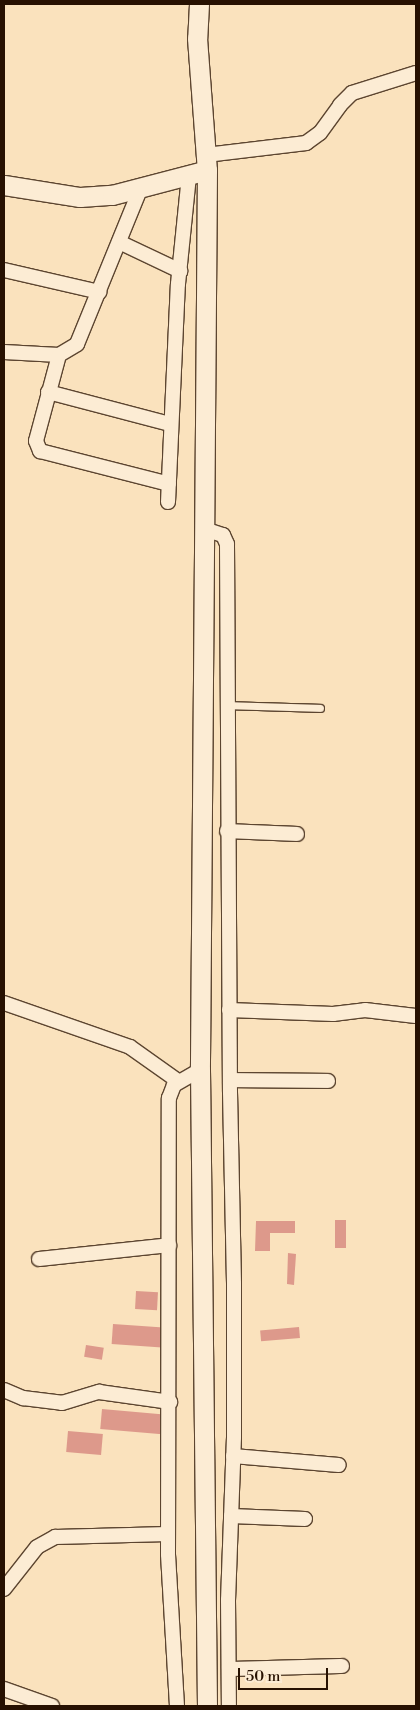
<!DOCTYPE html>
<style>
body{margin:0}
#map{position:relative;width:420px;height:1710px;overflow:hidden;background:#fae2bd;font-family:"Libre Bodoni",serif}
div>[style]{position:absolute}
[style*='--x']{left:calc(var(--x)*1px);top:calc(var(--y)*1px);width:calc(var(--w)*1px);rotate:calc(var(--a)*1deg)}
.building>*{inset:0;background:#dd998b;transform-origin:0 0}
.roads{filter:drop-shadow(1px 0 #5c4530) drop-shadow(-1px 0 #5c4530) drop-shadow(0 1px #5c4530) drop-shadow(0 -1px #5c4530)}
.lane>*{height:7px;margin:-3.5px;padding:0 3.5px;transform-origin:3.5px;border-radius:3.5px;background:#fcecd4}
.street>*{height:14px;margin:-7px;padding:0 7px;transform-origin:7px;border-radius:7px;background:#fcecd4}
.secondary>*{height:19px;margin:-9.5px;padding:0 9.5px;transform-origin:9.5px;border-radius:9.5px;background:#fcecd4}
span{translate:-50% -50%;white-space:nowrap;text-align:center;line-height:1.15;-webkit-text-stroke:5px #fcecd4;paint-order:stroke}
.frame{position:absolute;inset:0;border:5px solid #271101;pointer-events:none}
.scale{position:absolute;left:238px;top:1668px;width:90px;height:22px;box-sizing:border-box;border:2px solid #271101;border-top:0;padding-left:6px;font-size:15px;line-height:18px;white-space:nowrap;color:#271101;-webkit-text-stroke:4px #fcecd4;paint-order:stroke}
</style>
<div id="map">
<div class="building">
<i style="left:335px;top:1220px;width:11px;height:28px"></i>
<i style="clip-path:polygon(256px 1221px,295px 1221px,295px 1233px,270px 1233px,270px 1251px,255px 1251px)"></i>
<i style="clip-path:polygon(288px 1253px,296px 1254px,294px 1285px,287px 1284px)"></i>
<i style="left:136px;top:1291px;width:22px;height:18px;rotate:3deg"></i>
<i style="left:113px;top:1324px;width:54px;height:20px;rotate:4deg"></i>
<i style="left:299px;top:1327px;width:11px;height:39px;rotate:85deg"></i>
<i style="left:86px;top:1345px;width:18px;height:12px;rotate:9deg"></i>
<i style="left:102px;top:1409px;width:65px;height:20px;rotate:5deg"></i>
<i style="left:68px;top:1431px;width:35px;height:21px;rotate:5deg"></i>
</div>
<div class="roads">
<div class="lane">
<i style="--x:227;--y:705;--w:93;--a:1.8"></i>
</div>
<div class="street">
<i style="--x:206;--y:155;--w:101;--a:-6.8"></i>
<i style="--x:306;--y:143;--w:17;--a:-36"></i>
<i style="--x:320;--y:133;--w:34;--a:-54"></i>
<i style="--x:340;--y:105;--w:17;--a:-45"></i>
<i style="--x:352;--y:93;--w:67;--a:-17.4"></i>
<i style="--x:119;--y:242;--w:68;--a:25.4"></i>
<i style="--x:4;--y:270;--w:98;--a:13"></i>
<i style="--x:4;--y:352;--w:55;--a:3.1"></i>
<i style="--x:59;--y:355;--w:21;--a:-31"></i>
<i style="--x:77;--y:344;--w:166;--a:-67.8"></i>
<i style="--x:59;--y:355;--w:89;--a:105"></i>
<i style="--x:36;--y:441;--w:11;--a:68"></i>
<i style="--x:40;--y:451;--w:133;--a:14.3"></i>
<i style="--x:48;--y:392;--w:126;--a:14.7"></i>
<i style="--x:168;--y:502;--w:218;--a:-87.4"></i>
<i style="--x:178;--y:284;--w:110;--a:-84.2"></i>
<i style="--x:204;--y:529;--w:20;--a:18"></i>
<i style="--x:223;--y:535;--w:10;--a:66"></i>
<i style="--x:227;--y:544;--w:548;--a:89.69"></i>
<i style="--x:230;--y:1092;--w:192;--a:88.8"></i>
<i style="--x:234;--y:1284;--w:153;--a:90"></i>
<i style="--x:234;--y:1437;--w:163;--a:92.1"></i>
<i style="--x:228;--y:1600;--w:106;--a:89.5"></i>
<i style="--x:227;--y:831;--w:70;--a:2.5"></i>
<i style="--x:4;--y:1003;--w:133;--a:19.2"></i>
<i style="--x:130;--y:1047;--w:59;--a:35.3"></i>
<i style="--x:229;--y:1010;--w:104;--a:2.2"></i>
<i style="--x:333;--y:1014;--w:32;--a:-7"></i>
<i style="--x:365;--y:1010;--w:51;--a:6.7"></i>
<i style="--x:230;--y:1080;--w:98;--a:0.6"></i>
<i style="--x:39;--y:1259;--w:131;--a:-6.1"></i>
<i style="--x:4;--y:1390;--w:21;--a:23"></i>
<i style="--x:23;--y:1398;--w:39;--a:7"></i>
<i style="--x:62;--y:1403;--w:39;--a:-17"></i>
<i style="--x:99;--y:1392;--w:72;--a:8"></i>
<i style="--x:233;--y:1456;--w:106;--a:4.9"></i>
<i style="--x:231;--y:1516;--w:74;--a:2.3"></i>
<i style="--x:4;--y:1589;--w:53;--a:-51.8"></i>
<i style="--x:37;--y:1547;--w:21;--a:-29"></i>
<i style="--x:55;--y:1537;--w:113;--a:-1.5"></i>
<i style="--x:229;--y:1669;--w:113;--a:-1.5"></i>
<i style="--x:4;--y:1689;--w:51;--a:19.5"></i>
<i style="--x:177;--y:1706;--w:152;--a:-93.4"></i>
<i style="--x:168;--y:1554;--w:456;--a:-89.9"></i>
<i style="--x:169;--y:1098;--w:14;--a:-69"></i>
<i style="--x:174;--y:1085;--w:30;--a:-30"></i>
</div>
<div class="secondary">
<i style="--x:199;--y:4;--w:34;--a:93"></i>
<i style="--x:197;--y:38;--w:132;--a:85.7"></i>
<i style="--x:207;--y:170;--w:900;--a:90.45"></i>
<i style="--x:200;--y:1070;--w:636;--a:89.37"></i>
<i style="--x:4;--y:185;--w:77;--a:9"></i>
<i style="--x:80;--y:197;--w:32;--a:-4"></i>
<i style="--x:112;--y:195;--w:98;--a:-14.7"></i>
</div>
</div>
<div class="frame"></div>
<div class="scale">50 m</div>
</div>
